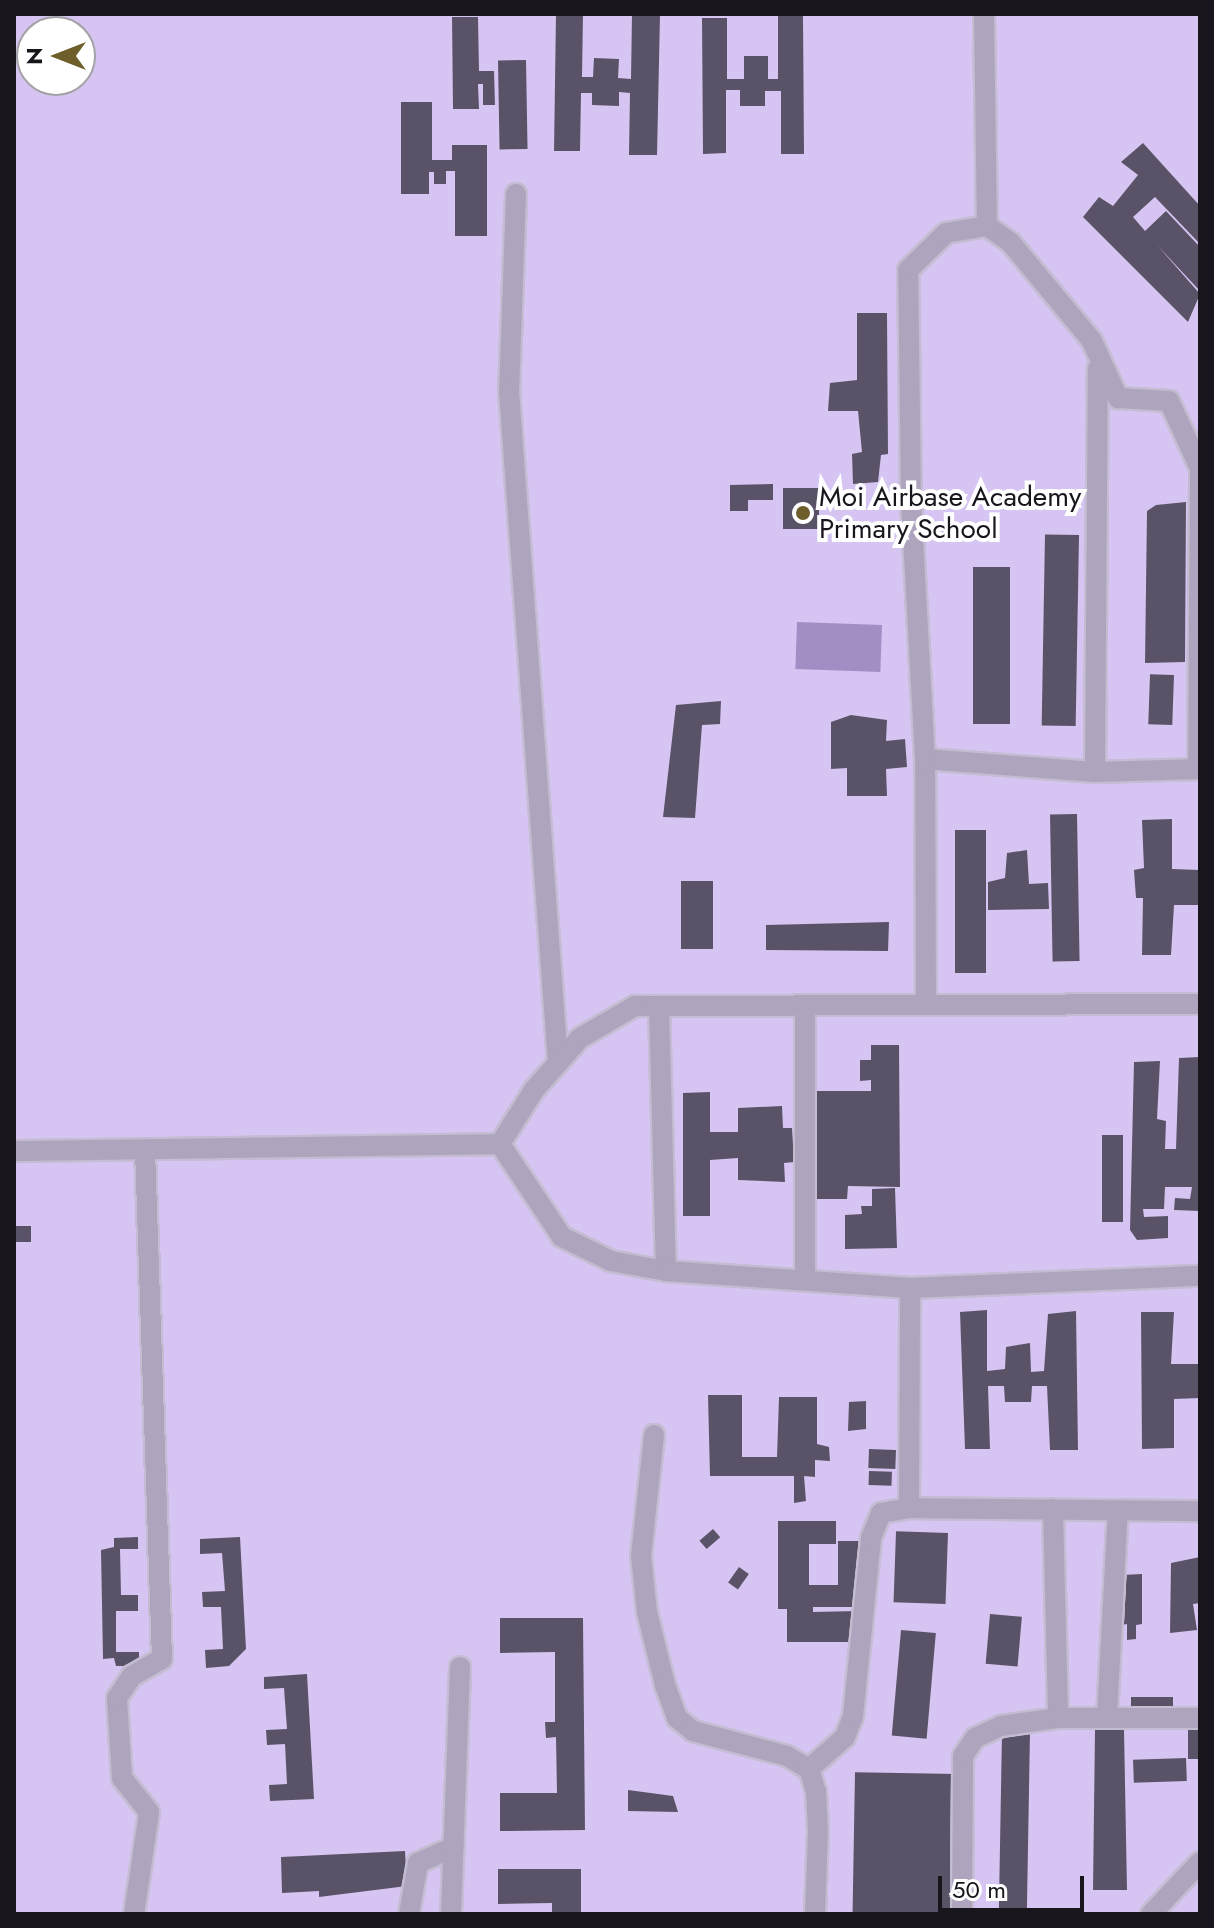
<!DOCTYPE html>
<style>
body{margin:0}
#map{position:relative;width:1214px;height:1928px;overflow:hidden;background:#eae2fa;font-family:Jost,sans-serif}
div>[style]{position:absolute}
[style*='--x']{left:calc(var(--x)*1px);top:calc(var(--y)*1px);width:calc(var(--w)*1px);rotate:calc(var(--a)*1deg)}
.green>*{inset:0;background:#d6c5f2}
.water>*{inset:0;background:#a28dc4;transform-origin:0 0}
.building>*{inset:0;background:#5a5367;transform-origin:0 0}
.roads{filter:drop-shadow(2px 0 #c4bdd2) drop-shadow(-2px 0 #c4bdd2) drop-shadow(0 2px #c4bdd2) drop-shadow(0 -2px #c4bdd2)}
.minor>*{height:20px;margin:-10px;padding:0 10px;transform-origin:10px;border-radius:10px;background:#aea4be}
.dots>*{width:22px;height:22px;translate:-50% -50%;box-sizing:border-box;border:4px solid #fff;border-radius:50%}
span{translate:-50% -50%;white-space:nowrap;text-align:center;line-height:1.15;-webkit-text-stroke:8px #fff;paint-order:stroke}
.poi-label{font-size:28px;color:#18151d}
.left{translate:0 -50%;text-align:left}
.frame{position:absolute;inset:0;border:16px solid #18151d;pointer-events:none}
.north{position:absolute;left:16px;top:16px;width:80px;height:80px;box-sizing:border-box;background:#fff;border:2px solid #a3a1a5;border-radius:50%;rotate:270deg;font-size:22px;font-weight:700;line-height:32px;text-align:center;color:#18151d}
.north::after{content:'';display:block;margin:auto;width:28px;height:36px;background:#6e5e2c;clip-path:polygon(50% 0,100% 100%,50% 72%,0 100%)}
.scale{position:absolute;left:938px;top:1876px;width:146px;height:36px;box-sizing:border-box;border:4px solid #18151d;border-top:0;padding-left:10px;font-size:24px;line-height:28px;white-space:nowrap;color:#18151d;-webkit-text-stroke:6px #fff;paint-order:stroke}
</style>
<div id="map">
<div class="green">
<i style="clip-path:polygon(evenodd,14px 14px,1200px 14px,1200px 1914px,14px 1914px,14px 14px,32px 32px,80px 32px,80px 80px,32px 80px,32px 32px)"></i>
</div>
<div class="water">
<i style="left:797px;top:622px;width:85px;height:47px;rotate:2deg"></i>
</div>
<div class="building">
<i style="clip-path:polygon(556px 14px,583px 14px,582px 77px,593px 77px,594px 58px,619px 59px,618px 78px,631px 79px,632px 14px,660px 15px,657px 155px,629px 155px,630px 93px,619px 92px,619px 106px,592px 105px,592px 93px,581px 93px,580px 151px,554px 151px)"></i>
<i style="clip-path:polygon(778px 16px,803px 16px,804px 154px,781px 154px,781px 91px,765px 91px,765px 106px,740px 106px,740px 90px,726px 90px,726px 153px,703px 154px,702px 18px,727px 18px,727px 79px,744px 79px,744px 56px,768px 56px,768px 79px,778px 79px)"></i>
<i style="clip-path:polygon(452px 17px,478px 17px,479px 71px,494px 71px,495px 105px,483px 105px,483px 84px,478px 84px,479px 109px,453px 109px)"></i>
<i style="left:526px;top:60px;width:89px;height:28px;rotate:89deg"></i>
<i style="clip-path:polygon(401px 102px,432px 102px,432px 160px,452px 160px,452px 145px,487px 145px,487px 236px,455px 236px,455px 171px,446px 171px,446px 184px,434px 184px,434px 172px,429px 172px,429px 194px,401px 194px)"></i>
<i style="clip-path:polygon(1143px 143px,1200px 206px,1200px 244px,1155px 197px,1133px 217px,1145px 231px,1166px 211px,1200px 247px,1200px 291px,1157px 245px,1200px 294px,1188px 322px,1083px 217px,1099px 197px,1113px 206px,1138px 175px,1121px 162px)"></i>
<i style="clip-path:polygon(857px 313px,887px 313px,888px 454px,881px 455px,878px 482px,853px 484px,852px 454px,862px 452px,858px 411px,828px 411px,830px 383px,857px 380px)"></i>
<i style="clip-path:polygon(773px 484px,773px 500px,748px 500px,748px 511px,730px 511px,730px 485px)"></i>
<i style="left:783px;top:488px;width:36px;height:41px"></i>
<i style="clip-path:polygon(1186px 502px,1185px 662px,1145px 663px,1147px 511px,1156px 505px)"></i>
<i style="left:1079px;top:535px;width:191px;height:34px;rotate:91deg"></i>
<i style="left:1010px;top:567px;width:157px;height:37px;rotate:90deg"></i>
<i style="left:1174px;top:675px;width:50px;height:24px;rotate:92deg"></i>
<i style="clip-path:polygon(721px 701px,720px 724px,702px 725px,695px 818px,663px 817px,676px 705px)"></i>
<i style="clip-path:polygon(851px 715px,887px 720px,886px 741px,905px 739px,907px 767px,886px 769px,887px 796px,847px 796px,847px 768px,831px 769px,831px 722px)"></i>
<i style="left:1077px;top:814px;width:147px;height:27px;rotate:89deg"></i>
<i style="clip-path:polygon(1172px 819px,1172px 869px,1200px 870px,1200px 905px,1174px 905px,1171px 955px,1142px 955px,1143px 898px,1136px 898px,1134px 870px,1144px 868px,1142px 820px)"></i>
<i style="left:986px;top:830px;width:143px;height:31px;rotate:90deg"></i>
<i style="clip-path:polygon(1027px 850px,1029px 884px,1048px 883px,1049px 909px,988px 910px,988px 882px,1005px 878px,1007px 853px)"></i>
<i style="left:681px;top:881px;width:32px;height:68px"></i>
<i style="clip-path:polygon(889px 922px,888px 951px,766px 950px,766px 925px)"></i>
<i style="clip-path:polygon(871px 1045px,899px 1045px,900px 1187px,848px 1186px,847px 1199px,816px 1199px,815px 1091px,871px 1091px,871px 1080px,860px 1081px,860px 1060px,871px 1060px)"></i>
<i style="clip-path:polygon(1200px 1057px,1200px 1211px,1174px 1210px,1175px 1198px,1190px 1199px,1192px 1187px,1165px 1187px,1164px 1209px,1143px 1209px,1144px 1217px,1168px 1216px,1168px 1238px,1137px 1240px,1130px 1230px,1134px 1062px,1160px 1061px,1157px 1119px,1166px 1121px,1165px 1149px,1176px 1149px,1179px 1058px)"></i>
<i style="clip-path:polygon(710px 1092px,710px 1132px,738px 1132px,738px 1108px,782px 1106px,783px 1128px,792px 1128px,794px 1162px,784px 1163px,785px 1182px,738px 1180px,738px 1158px,710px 1160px,710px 1216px,683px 1216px,683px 1093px)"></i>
<i style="left:1102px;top:1135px;width:21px;height:87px"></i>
<i style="clip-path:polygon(895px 1188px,897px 1248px,845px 1249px,845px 1215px,862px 1214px,861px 1206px,872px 1206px,872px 1189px)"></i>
<i style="left:14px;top:1226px;width:17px;height:16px"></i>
<i style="clip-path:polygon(987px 1310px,987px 1371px,1005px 1369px,1006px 1347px,1030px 1343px,1031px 1372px,1044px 1371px,1048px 1314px,1076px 1311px,1078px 1450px,1050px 1450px,1047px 1386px,1032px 1386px,1031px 1402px,1005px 1402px,1004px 1386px,988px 1386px,990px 1449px,965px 1449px,960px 1312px)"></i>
<i style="clip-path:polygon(1141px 1312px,1174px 1312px,1171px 1364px,1200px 1364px,1200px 1398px,1174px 1399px,1174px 1448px,1142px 1449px)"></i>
<i style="clip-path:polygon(708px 1395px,742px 1395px,742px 1457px,777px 1457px,779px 1397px,817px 1397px,817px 1444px,829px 1447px,830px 1461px,815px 1460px,815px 1477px,804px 1476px,806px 1501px,794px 1503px,794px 1476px,710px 1476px)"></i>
<i style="clip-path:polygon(866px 1401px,866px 1429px,848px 1431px,849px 1402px)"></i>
<i style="left:869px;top:1449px;width:27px;height:19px;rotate:2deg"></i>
<i style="left:869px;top:1471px;width:23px;height:14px;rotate:2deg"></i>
<i style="clip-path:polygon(778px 1521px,836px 1521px,836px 1544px,809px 1544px,809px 1585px,838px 1585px,838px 1541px,859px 1541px,859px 1607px,813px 1607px,813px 1612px,859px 1611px,859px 1642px,787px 1642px,787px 1609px,778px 1609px)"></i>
<i style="left:713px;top:1529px;width:11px;height:18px;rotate:49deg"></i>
<i style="left:948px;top:1533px;width:71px;height:52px;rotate:92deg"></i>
<i style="clip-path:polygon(138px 1537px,138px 1549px,120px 1549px,121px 1595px,138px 1595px,138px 1611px,116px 1611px,116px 1652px,139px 1652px,139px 1666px,116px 1666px,114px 1658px,103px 1659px,101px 1550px,114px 1547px,114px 1538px)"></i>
<i style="clip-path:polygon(240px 1537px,246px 1649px,229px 1666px,206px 1668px,205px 1650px,223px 1649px,221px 1607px,203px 1607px,202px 1592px,225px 1591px,222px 1553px,200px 1554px,200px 1539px)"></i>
<i style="clip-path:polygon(1200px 1557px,1200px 1603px,1193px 1604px,1197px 1630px,1170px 1633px,1171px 1563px)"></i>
<i style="left:739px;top:1567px;width:12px;height:19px;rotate:35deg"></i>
<i style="clip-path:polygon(1142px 1574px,1142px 1624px,1136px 1625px,1136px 1639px,1127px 1640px,1127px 1624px,1122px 1625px,1122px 1575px)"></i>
<i style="left:990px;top:1614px;width:32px;height:50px;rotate:5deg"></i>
<i style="clip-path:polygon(500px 1618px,583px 1618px,585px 1830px,500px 1831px,500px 1793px,557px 1793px,556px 1737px,546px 1738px,545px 1722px,555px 1722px,555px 1652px,500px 1653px)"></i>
<i style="left:901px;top:1630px;width:35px;height:106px;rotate:5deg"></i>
<i style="clip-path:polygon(307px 1674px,314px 1799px,270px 1801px,269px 1785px,287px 1784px,285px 1744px,267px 1745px,266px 1730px,287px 1729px,284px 1688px,264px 1689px,264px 1677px)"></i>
<i style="left:1131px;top:1697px;width:42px;height:10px"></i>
<i style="clip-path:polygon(1095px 1730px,1124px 1730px,1127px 1890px,1093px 1890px)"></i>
<i style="left:1188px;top:1730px;width:12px;height:29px"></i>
<i style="left:1030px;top:1732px;width:181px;height:28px;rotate:91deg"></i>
<i style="left:1186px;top:1758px;width:23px;height:53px;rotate:88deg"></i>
<i style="left:957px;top:1774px;width:140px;height:102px;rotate:91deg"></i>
<i style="clip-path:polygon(628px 1790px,673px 1796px,678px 1812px,628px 1811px)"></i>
<i style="clip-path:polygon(405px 1851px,407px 1886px,319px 1897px,319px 1891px,282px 1893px,281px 1857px)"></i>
<i style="clip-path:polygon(498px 1869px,581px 1869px,581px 1914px,552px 1914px,552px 1903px,498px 1904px)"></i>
</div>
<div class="roads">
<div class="minor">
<i style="--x:984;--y:14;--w:212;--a:89.2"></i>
<i style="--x:987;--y:226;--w:29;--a:35"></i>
<i style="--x:1011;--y:243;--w:127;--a:50.4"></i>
<i style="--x:1092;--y:341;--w:63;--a:65.5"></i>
<i style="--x:1118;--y:398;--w:51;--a:3.4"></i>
<i style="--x:1169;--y:401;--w:74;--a:65.2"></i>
<i style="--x:516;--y:194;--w:197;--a:92"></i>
<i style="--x:509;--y:391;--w:674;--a:85.83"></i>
<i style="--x:925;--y:759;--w:170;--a:4.4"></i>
<i style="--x:1095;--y:772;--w:105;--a:-1.6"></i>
<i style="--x:1198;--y:769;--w:301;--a:-89.6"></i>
<i style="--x:1095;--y:772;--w:403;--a:-89.6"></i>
<i style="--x:926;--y:1005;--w:246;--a:-90.2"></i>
<i style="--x:925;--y:759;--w:259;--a:-93.1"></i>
<i style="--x:911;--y:500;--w:230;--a:-90.7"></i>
<i style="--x:908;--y:270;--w:53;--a:-44.2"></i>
<i style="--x:946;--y:233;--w:42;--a:-9.7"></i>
<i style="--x:635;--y:1006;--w:24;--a:0"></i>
<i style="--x:659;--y:1006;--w:265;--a:88.5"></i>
<i style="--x:666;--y:1271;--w:56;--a:-169.7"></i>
<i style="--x:611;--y:1261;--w:55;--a:-153.9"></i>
<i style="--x:562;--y:1237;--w:112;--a:-123.7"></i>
<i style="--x:500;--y:1144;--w:64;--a:-57.8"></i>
<i style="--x:534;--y:1090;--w:69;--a:-48.5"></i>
<i style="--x:580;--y:1038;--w:64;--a:-30.2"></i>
<i style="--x:659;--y:1006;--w:541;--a:-0.21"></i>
<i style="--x:805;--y:1006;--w:272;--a:90"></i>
<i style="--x:14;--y:1151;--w:486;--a:-0.8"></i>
<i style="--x:666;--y:1271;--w:245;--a:4"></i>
<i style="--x:910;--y:1288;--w:290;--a:-2.4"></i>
<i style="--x:654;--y:1435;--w:122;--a:96.1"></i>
<i style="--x:641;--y:1556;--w:56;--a:83.9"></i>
<i style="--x:647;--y:1612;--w:75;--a:76.1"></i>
<i style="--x:665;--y:1685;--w:35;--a:70"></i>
<i style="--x:677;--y:1718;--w:21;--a:39"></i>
<i style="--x:693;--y:1731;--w:97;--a:14.9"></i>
<i style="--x:787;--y:1756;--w:26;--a:31"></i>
<i style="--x:809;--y:1769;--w:24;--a:73"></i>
<i style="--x:816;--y:1792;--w:39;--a:87"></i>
<i style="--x:818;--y:1831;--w:83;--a:92.1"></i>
<i style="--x:909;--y:1508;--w:220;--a:-89.7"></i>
<i style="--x:1053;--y:1509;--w:209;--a:88.6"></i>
<i style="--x:1107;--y:1717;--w:207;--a:-87"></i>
<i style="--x:809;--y:1769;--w:48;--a:-41.6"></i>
<i style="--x:845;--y:1737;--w:22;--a:-69"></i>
<i style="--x:853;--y:1716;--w:179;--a:-84.2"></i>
<i style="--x:871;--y:1538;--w:27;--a:-68"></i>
<i style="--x:881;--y:1513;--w:28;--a:-10"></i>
<i style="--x:909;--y:1508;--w:291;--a:0.6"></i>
<i style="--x:134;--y:1914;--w:103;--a:-81.6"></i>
<i style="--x:149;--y:1812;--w:43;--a:-128.5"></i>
<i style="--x:122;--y:1778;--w:80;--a:-93.6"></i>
<i style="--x:117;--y:1698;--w:27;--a:-56"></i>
<i style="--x:132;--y:1676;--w:34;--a:-30"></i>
<i style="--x:162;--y:1659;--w:509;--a:-91.91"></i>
<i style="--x:409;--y:1914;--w:52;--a:-80"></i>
<i style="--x:418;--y:1863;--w:39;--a:-24"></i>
<i style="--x:451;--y:1914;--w:247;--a:-87.9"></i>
<i style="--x:962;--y:1914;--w:158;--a:-89.6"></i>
<i style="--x:963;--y:1756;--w:22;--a:-56"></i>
<i style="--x:975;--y:1738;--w:29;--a:-25"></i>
<i style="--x:1001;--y:1726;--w:58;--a:-8"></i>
<i style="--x:1058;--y:1718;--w:142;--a:0"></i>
<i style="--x:1151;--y:1914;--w:71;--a:-46.7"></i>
</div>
</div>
<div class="dots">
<i style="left:803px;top:513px;background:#6e5e2c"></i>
</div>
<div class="poi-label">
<span class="left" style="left:819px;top:513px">Moi Airbase Academy<br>Primary School</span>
</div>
<div class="frame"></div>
<div class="north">N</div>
<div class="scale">50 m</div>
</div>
